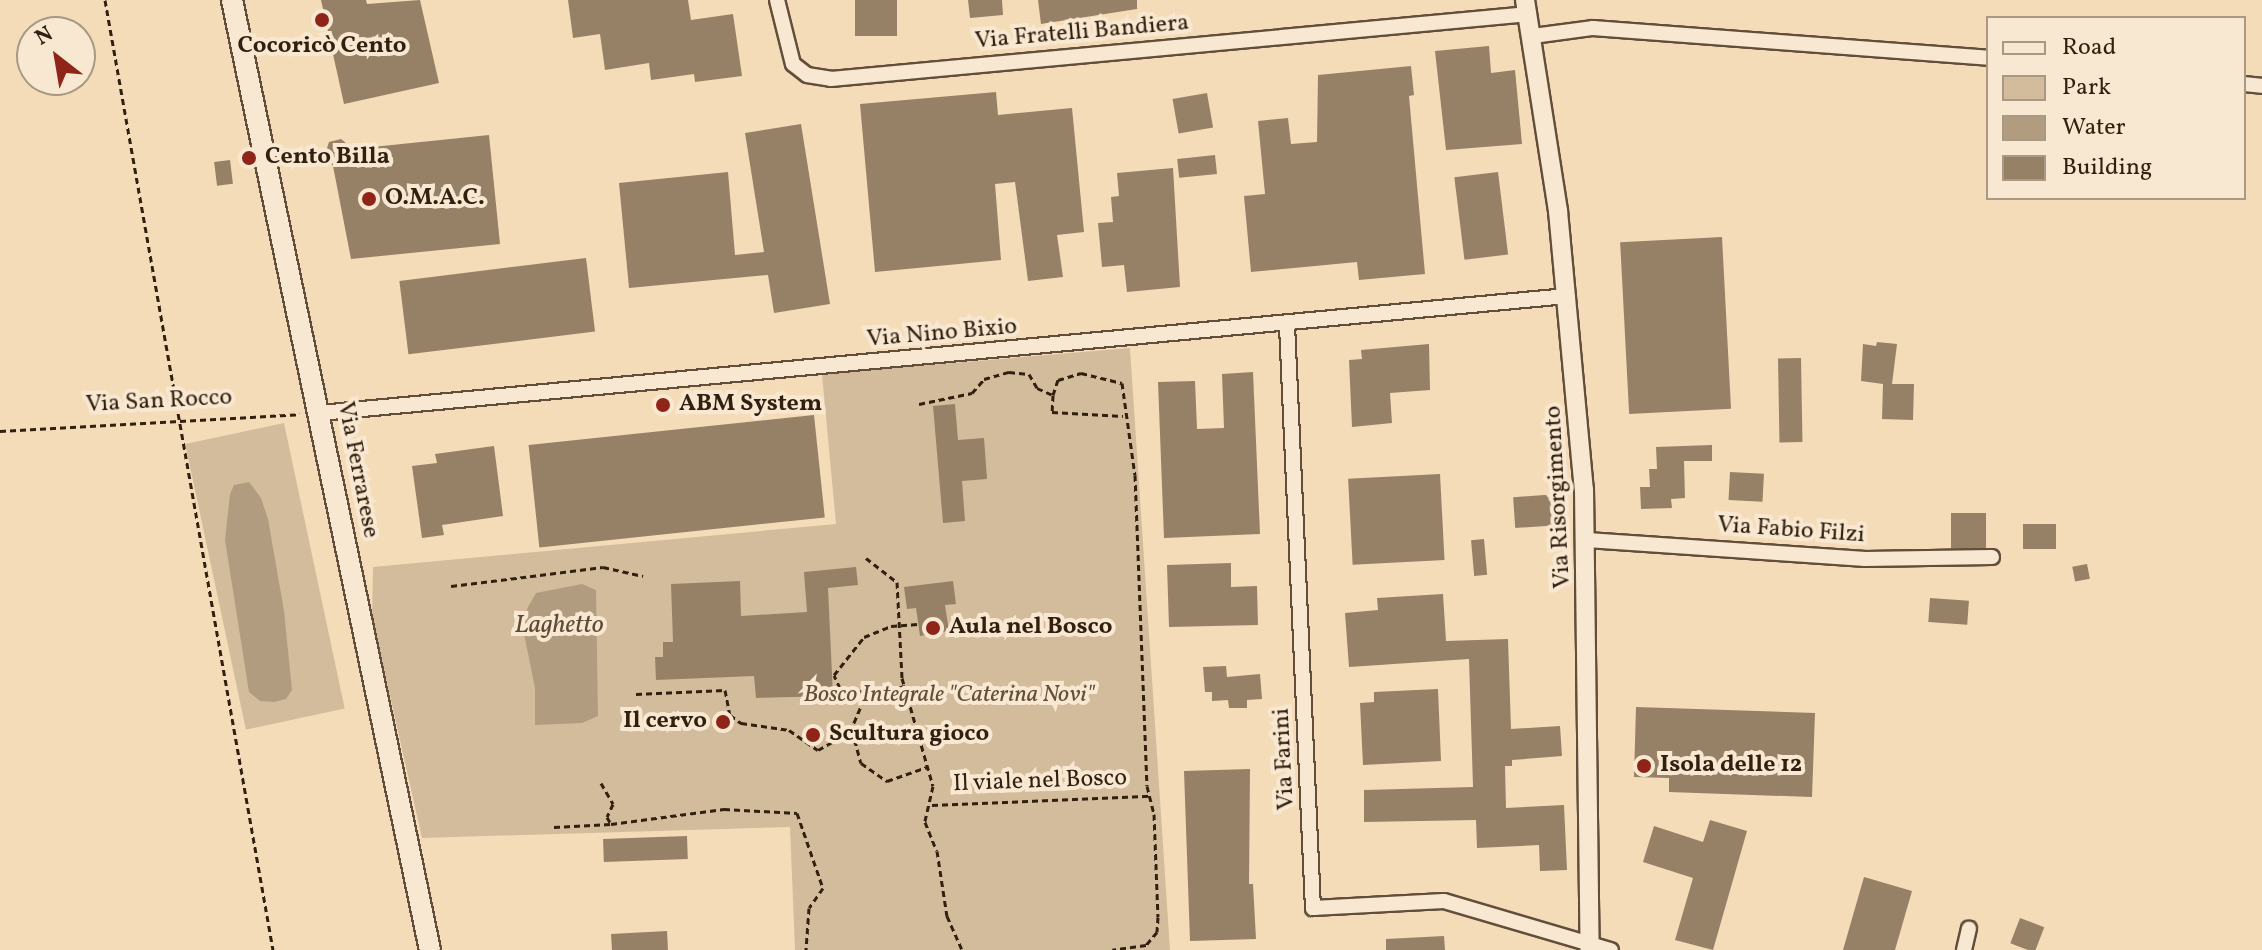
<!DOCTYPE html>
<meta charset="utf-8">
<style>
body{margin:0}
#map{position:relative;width:2262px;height:950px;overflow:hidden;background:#f4dcb9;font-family:Vollkorn,serif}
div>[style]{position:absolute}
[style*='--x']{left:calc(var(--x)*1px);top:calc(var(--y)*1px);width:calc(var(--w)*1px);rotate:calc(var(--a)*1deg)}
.green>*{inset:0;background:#d3bc9c;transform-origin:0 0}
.water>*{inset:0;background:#b29c7f}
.building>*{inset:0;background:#968167;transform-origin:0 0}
.path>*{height:3px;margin-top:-1.5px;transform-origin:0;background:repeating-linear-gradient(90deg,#311f0f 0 6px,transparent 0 10px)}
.roads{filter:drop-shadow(2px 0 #624e3a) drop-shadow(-2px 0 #624e3a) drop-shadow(0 2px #624e3a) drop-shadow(0 -2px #624e3a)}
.minor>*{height:14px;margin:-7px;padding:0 7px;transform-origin:7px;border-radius:7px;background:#f8e8d2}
.tertiary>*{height:18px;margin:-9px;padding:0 9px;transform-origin:9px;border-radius:9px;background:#f8e8d2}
.secondary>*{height:20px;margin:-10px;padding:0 10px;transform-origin:10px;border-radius:10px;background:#f8e8d2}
.dots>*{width:22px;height:22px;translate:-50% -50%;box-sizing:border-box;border:4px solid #f8e8d2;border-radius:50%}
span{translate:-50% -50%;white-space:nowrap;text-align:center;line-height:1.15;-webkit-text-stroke:8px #f8e8d2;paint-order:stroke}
.street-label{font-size:24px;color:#311f0f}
.poi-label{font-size:24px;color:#311f0f;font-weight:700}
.left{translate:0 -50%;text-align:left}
.right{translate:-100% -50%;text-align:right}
.park-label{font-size:24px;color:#624e39;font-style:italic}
.water-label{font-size:26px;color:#5e4b36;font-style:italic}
.legend{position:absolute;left:1986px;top:16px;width:260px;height:184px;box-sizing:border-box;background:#f8e8d2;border:2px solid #a89884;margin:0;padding:10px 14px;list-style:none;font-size:24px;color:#311f0f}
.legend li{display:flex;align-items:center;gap:16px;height:40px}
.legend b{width:40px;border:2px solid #a89884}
.north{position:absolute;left:16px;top:16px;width:80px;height:80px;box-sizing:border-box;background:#f8e8d2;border:2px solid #a89884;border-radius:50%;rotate:329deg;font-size:22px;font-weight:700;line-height:32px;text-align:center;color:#311f0f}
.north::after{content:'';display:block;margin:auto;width:28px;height:36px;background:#8f2418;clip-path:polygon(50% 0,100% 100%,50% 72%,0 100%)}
</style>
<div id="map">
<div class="green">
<i style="clip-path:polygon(1130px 348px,1170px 950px,795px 950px,790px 827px,422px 838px,372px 616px,373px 567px,836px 524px,822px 374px)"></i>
<i style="left:284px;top:423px;width:292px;height:101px;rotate:78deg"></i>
</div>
<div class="water">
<i style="clip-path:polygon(249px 482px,261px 498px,268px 519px,284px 611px,292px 690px,286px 699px,274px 702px,260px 701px,249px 692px,225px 540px,230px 494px,234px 485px)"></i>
<i style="clip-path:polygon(582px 584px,596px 590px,598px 716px,582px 723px,535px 725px,535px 688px,522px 624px,528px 607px,536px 593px)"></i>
</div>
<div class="building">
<i style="clip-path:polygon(321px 0,366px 0,367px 4px,420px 0,439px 83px,344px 104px)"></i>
<i style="clip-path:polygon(568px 0,688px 0,691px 20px,733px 14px,742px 76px,695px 82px,694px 74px,651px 80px,649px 63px,605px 70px,600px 34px,573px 38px)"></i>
<i style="left:855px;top:0;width:42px;height:36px"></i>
<i style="clip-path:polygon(968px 0,1002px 0,1003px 15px,970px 18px)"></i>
<i style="clip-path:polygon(1038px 0,1137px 0,1137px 9px,1041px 24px)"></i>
<i style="clip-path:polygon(1489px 46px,1491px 73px,1515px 70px,1522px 144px,1446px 150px,1435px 51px)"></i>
<i style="clip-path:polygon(1411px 66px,1414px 95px,1409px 96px,1425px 274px,1359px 280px,1357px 262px,1251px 272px,1244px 196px,1265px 194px,1258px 121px,1288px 118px,1291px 144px,1317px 142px,1318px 75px)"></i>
<i style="clip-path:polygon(996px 92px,998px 115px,1072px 108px,1084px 232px,1057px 235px,1063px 277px,1028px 281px,1015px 182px,995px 184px,1001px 260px,875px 272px,860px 104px)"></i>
<i style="left:1207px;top:93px;width:35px;height:35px;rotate:80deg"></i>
<i style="clip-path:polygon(801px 124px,830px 304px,774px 313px,768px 275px,629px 288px,619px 183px,728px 172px,735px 255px,764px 252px,745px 133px)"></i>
<i style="clip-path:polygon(489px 135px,500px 244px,351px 259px,333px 166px,324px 157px,329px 142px,341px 139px,353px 149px)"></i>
<i style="left:1215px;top:155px;width:19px;height:38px;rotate:84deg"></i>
<i style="left:230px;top:160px;width:24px;height:16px;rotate:83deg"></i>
<i style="clip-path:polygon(1173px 168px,1180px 287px,1127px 292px,1124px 265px,1102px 267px,1098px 223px,1113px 222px,1111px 197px,1119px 196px,1117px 173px)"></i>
<i style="left:1498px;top:172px;width:83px;height:44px;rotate:83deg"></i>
<i style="left:1722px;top:237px;width:172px;height:102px;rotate:87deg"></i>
<i style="left:586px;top:258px;width:74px;height:188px;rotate:83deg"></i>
<i style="clip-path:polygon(1877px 342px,1897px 344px,1892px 384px,1914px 384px,1913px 420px,1882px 419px,1883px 384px,1861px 381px,1863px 344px,1876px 346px)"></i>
<i style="clip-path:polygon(1429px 344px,1430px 390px,1390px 393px,1392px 423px,1352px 427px,1349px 360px,1362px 359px,1361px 350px)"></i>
<i style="left:1801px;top:358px;width:84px;height:23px;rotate:89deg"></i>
<i style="clip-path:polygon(1253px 372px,1260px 534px,1164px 538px,1158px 382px,1195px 381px,1197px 429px,1224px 428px,1222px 374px)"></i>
<i style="clip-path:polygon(955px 404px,958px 440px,984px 438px,987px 479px,962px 481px,965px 521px,943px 523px,933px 406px)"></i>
<i style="left:814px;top:415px;width:103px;height:287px;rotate:84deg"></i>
<i style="clip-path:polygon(1712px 445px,1712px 461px,1684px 461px,1685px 498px,1671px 499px,1672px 508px,1641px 509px,1640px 487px,1650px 487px,1649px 469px,1657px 469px,1656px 447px)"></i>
<i style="clip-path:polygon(494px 446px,503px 516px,442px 525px,444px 535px,422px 538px,412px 466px,437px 463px,435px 454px)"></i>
<i style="left:1730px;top:472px;width:34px;height:28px;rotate:3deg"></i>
<i style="left:1440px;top:474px;width:86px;height:92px;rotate:87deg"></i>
<i style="left:1558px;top:494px;width:31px;height:45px;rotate:86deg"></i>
<i style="left:1951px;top:513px;width:35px;height:35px"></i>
<i style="left:2023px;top:524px;width:33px;height:25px"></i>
<i style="left:1484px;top:539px;width:36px;height:13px;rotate:85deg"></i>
<i style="clip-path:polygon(1231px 563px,1231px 587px,1257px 586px,1258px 625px,1169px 627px,1167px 565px)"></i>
<i style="left:2087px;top:564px;width:15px;height:15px;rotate:79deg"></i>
<i style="clip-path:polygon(856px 567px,858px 585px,828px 588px,833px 696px,756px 698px,754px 676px,656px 680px,655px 657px,663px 657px,663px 642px,673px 642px,671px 584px,740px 581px,741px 616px,807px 612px,804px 572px)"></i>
<i style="clip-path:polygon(953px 581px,956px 604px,945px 605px,949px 631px,920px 636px,916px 608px,907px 609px,904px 587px)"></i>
<i style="clip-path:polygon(1443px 594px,1446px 641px,1508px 639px,1511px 729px,1560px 726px,1562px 756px,1512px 760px,1512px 766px,1505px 766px,1506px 808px,1564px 805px,1567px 870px,1540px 871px,1539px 845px,1477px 848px,1476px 820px,1364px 822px,1364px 790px,1473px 787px,1469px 659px,1349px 667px,1345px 613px,1378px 610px,1377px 598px)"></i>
<i style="left:1930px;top:598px;width:39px;height:24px;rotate:4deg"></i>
<i style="clip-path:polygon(1226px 666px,1227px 677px,1260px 674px,1262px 699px,1247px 700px,1247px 708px,1229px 708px,1228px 700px,1212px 701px,1212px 692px,1205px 692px,1203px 667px)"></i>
<i style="clip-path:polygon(1438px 689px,1441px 761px,1363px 765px,1360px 703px,1374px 702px,1374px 692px)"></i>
<i style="clip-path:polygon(1636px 707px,1815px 713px,1812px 797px,1669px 792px,1669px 778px,1634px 777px)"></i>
<i style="clip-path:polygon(1250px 769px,1249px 884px,1253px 884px,1256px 939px,1190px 941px,1184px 771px)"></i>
<i style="clip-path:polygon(1710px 820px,1747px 831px,1713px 950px,1675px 940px,1693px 878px,1643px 862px,1654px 826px,1703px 842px)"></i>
<i style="left:687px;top:836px;width:23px;height:84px;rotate:88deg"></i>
<i style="clip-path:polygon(1864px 877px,1912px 891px,1895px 950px,1843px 950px)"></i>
<i style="left:2020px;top:918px;width:26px;height:27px;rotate:21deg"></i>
<i style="clip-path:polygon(667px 931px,668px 950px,612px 950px,611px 934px)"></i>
<i style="clip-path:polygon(1444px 936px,1445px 950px,1386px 950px,1386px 939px)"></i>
</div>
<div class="path">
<i style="--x:105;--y:0;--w:965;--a:79.97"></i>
<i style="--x:1053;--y:395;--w:17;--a:93"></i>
<i style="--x:1052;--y:412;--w:71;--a:3.2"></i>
<i style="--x:919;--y:404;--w:54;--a:-11.7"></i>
<i style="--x:972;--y:393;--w:18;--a:-49"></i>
<i style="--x:984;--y:379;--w:26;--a:-16"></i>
<i style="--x:1009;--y:372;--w:20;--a:6"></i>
<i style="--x:1029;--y:374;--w:16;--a:60"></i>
<i style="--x:1037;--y:388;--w:17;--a:24"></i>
<i style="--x:1053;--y:395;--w:16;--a:-72"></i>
<i style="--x:1058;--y:380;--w:24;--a:-17"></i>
<i style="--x:1081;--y:373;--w:42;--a:13.7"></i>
<i style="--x:1122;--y:383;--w:93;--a:82"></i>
<i style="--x:1135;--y:475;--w:311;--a:87.8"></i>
<i style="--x:1147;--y:786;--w:29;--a:76"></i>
<i style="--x:1154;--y:814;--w:103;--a:87.8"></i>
<i style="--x:1158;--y:917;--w:15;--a:94"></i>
<i style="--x:1157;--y:932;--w:17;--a:130"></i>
<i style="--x:1146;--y:945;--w:34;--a:172"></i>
<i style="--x:0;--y:431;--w:300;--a:-3.2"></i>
<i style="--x:866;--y:558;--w:39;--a:38"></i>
<i style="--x:897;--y:582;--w:96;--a:87"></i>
<i style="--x:902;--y:678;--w:112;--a:74"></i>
<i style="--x:933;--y:786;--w:37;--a:103"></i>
<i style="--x:925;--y:822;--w:31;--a:68"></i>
<i style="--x:937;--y:851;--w:66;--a:81.3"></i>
<i style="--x:947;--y:916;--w:37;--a:66"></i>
<i style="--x:451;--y:586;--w:153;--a:-7.1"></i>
<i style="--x:603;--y:567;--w:41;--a:12.7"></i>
<i style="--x:905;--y:686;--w:41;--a:166"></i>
<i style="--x:865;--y:696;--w:4;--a:-104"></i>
<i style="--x:864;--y:692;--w:24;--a:-171"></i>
<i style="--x:840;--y:688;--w:14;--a:-115"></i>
<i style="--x:834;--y:675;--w:48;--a:-51.7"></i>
<i style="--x:864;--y:637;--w:29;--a:-22"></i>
<i style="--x:891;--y:626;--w:27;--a:-4"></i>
<i style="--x:636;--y:694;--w:89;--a:-2.6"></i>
<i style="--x:725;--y:690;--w:25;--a:79"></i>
<i style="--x:730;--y:715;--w:14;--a:36"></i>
<i style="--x:741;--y:723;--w:49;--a:8.3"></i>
<i style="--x:789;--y:730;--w:35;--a:35"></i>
<i style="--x:818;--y:750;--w:37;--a:-29"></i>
<i style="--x:850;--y:732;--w:39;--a:-67"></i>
<i style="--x:852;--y:730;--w:34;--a:75"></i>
<i style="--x:861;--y:763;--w:32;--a:35"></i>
<i style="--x:887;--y:781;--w:42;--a:-19.3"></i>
<i style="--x:601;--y:783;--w:24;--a:60"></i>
<i style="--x:613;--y:804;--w:14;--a:115"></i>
<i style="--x:607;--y:817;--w:8;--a:60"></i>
<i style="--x:611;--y:824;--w:114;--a:-7.6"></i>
<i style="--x:724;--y:809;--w:73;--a:3.1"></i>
<i style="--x:797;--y:813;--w:79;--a:70.9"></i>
<i style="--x:823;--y:888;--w:24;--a:125"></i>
<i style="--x:809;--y:908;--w:42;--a:94.1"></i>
<i style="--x:932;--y:805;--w:219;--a:-2.4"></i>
<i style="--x:554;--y:827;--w:57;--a:-3"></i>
</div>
<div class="roads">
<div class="minor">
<i style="--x:777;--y:0;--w:66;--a:76"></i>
<i style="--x:793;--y:64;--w:18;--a:38"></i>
<i style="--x:807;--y:75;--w:24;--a:9"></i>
<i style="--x:831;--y:79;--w:701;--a:-5.32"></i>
<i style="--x:1533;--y:36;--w:61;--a:-7.6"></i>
<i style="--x:1593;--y:28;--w:396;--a:4.3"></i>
<i style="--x:2244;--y:84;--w:18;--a:6"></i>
<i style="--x:1287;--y:325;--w:584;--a:87.45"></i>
<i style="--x:1313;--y:908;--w:131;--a:-3.1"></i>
<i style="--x:1444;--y:901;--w:174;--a:16.4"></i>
<i style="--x:320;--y:413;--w:1253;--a:-5.36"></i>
<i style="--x:1587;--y:540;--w:279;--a:3.9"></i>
<i style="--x:1865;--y:559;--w:127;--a:-0.9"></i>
<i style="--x:1964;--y:950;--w:22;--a:-77"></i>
</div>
<div class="tertiary">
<i style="--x:1525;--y:0;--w:214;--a:81.1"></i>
<i style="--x:1558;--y:211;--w:279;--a:84.7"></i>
<i style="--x:1584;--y:489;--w:461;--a:89.3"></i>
</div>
<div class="secondary">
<i style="--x:232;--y:0;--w:970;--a:78.23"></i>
</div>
</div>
<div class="dots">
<i style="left:322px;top:20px;background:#8f2418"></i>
<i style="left:249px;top:158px;background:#8f2418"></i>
<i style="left:369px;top:199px;background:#8f2418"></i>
<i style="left:663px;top:405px;background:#8f2418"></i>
<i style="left:933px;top:628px;background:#8f2418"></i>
<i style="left:723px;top:722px;background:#8f2418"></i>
<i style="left:813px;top:735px;background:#8f2418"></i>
<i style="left:1644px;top:766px;background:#8f2418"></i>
</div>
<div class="street-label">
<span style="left:1082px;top:33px;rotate:-5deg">Via Fratelli Bandiera</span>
<span style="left:942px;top:334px;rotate:-5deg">Via Nino Bixio</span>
<span style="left:159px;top:402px;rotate:-3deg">Via San Rocco</span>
<span style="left:357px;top:470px;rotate:79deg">Via Ferrarese</span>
<span style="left:1559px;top:497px;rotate:-93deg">Via Risorgimento</span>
<span style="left:1791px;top:531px;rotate:4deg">Via Fabio Filzi</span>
<span style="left:1285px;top:759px;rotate:-93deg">Via Farini</span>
<span style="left:1040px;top:782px;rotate:-2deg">Il viale nel Bosco</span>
</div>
<div class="poi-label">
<span style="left:322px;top:47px">Cocoricò Cento</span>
<span class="left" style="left:265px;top:158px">Cento Billa</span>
<span class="left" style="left:385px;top:199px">O.M.A.C.</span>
<span class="left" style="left:679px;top:405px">ABM System</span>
<span class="left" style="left:949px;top:628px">Aula nel Bosco</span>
<span class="right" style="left:707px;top:722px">Il cervo</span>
<span class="left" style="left:829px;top:735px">Scultura gioco</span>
<span class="left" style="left:1660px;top:766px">Isola delle 12</span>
</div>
<div class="park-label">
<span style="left:949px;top:696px">Bosco Integrale "Caterina Novi"</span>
</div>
<div class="water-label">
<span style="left:559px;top:626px">Laghetto</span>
</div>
<ul class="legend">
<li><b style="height:10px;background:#f8e8d2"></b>Road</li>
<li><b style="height:22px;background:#d3bc9c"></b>Park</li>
<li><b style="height:22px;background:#b29c7f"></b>Water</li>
<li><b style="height:22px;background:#968167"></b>Building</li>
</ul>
<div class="north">N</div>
</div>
